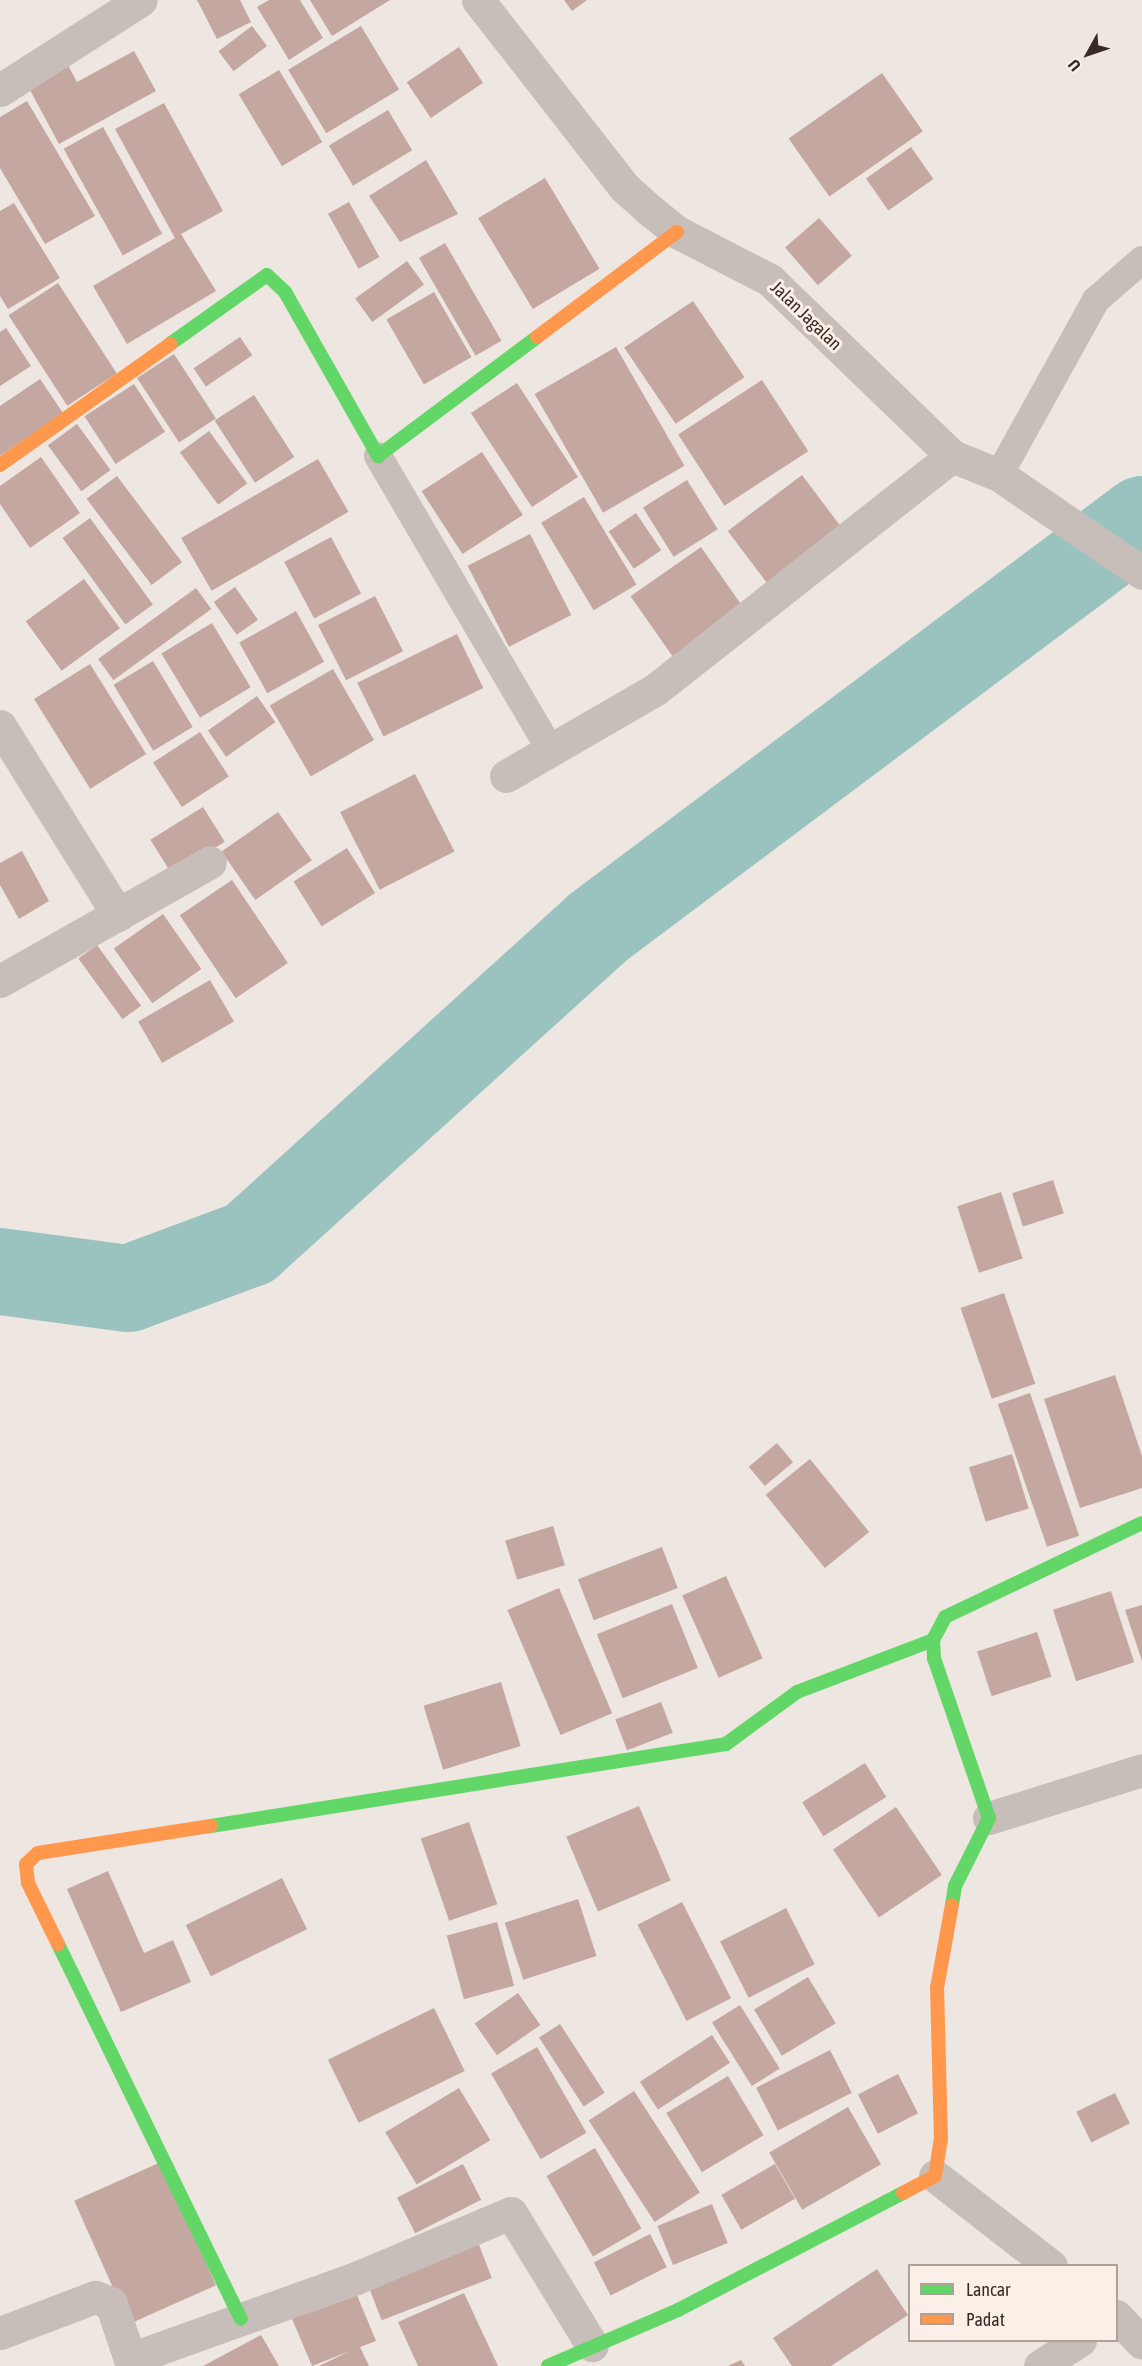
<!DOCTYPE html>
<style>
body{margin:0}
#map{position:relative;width:1142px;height:2366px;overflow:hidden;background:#eee6e0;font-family:"Asap Condensed",sans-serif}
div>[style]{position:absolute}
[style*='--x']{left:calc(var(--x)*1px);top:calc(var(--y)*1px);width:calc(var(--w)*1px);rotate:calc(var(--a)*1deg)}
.river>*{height:87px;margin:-43.5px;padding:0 43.5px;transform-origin:43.5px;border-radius:43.5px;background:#9ac3bf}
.building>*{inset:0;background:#c4a7a0;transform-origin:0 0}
.lane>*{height:28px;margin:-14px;padding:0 14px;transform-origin:14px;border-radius:14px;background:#c7beb9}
.street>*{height:33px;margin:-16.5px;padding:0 16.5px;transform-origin:16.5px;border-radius:16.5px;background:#c7beb9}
.fast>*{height:14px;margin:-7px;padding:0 7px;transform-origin:7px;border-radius:7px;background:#63d668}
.slow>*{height:14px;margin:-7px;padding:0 7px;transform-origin:7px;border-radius:7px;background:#ff974d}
span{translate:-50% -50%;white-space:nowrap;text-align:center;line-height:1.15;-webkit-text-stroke:6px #fbf0e7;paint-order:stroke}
.street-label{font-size:18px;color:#382b27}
.legend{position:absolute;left:908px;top:2264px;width:210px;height:78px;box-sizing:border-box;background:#fbf0e7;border:2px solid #ada19a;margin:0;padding:8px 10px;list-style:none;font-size:18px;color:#382b27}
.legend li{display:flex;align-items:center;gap:12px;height:30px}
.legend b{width:30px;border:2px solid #ada19a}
.north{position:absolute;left:1058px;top:24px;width:60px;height:60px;-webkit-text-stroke:4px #fbf0e7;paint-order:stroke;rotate:230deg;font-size:16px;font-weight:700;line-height:24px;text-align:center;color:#382b27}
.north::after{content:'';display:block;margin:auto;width:21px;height:27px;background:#382b27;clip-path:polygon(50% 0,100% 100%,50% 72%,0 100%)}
</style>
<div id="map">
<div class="river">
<i style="--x:0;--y:1271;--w:129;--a:7.6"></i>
<i style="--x:128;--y:1288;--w:129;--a:-20.4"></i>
<i style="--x:249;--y:1243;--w:469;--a:-42.2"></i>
<i style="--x:596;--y:928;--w:682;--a:-36.84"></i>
</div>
<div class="building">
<i style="clip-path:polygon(197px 0,240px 0,251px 22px,217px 39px)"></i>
<i style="clip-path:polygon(269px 0,300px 0,323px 38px,289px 60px,257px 7px)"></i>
<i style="clip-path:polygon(310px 0,390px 0,332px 36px)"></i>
<i style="clip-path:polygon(564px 0,587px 0,572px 11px)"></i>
<i style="left:252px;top:26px;width:25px;height:42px;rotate:53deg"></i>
<i style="left:361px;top:26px;width:74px;height:85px;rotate:59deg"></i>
<i style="left:459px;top:47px;width:43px;height:63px;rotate:56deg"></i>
<i style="clip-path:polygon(134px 51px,156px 91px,59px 144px,23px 77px,63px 56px,77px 82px)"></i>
<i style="left:279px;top:70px;width:84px;height:47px;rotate:59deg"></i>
<i style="left:882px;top:73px;width:71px;height:114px;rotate:55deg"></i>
<i style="clip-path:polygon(27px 101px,95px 216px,45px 244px,0 168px,0 117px)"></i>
<i style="clip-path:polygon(164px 103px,223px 211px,181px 234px,216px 291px,127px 344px,93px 286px,175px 238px,115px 129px)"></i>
<i style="left:388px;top:110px;width:47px;height:69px;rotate:59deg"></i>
<i style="left:103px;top:127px;width:122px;height:45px;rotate:61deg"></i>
<i style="left:911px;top:147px;width:39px;height:55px;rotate:55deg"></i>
<i style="clip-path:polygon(426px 160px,458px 214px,400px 242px,369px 196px)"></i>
<i style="left:545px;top:178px;width:106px;height:78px;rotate:59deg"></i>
<i style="left:349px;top:202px;width:63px;height:24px;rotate:61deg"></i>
<i style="clip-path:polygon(14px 203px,60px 278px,8px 309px,0 296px,0 211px)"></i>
<i style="left:819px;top:218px;width:50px;height:45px;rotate:49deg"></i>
<i style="left:445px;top:243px;width:113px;height:30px;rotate:60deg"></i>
<i style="left:407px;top:261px;width:29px;height:64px;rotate:54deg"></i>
<i style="left:58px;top:283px;width:108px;height:59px;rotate:57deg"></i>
<i style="left:434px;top:292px;width:75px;height:55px;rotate:60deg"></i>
<i style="left:693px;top:301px;width:92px;height:83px;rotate:56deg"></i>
<i style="clip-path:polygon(6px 328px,31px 366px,0 386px,0 332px)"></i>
<i style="left:240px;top:337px;width:22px;height:56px;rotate:56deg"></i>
<i style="left:616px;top:347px;width:137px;height:94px;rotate:60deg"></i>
<i style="left:174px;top:354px;width:77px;height:44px;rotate:57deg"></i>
<i style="clip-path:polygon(40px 379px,63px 413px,0 456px,0 406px)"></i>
<i style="left:762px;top:380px;width:85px;height:100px;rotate:57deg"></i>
<i style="left:517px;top:383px;width:112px;height:55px;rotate:57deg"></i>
<i style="left:134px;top:384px;width:57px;height:59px;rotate:57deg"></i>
<i style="left:254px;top:395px;width:74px;height:47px;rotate:57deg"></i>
<i style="left:77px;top:424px;width:57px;height:36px;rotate:54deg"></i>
<i style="left:209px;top:431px;width:65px;height:36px;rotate:54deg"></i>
<i style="left:482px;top:452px;width:75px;height:72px;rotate:57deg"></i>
<i style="clip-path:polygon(41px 457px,80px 513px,30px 548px,0 504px,0 486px)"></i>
<i style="left:318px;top:459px;width:61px;height:158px;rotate:60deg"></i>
<i style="left:802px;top:475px;width:68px;height:93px;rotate:53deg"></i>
<i style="left:117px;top:476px;width:108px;height:38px;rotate:53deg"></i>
<i style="left:687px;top:480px;width:58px;height:52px;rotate:58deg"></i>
<i style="left:584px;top:497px;width:102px;height:50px;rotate:59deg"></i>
<i style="left:636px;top:513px;width:45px;height:33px;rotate:56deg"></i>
<i style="left:90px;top:518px;width:107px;height:34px;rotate:54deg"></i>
<i style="left:530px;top:534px;width:91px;height:70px;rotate:63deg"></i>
<i style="left:331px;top:537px;width:64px;height:53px;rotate:62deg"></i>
<i style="left:701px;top:547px;width:79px;height:86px;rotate:55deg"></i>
<i style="left:84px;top:579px;width:61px;height:72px;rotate:54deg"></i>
<i style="left:235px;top:587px;width:40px;height:26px;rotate:55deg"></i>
<i style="left:196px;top:588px;width:26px;height:121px;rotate:54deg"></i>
<i style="left:375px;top:596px;width:62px;height:64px;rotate:63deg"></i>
<i style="left:296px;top:611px;width:58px;height:65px;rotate:61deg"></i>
<i style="left:212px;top:623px;width:75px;height:59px;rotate:59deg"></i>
<i style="left:457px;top:634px;width:60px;height:111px;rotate:64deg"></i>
<i style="left:153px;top:661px;width:77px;height:46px;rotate:59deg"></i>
<i style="left:90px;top:664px;width:106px;height:66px;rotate:58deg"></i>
<i style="left:333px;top:669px;width:82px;height:73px;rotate:60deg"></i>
<i style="left:257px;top:696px;width:32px;height:60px;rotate:55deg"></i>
<i style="left:200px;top:732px;width:53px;height:56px;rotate:57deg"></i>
<i style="left:415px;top:774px;width:87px;height:84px;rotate:63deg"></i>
<i style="left:203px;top:807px;width:41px;height:62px;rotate:58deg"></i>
<i style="left:278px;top:812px;width:59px;height:69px;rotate:55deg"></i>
<i style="left:347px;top:848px;width:53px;height:63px;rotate:58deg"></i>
<i style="clip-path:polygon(22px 851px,49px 901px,19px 919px,0 885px,0 863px)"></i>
<i style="left:232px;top:880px;width:100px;height:63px;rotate:56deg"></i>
<i style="left:163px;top:914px;width:67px;height:60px;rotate:55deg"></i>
<i style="left:97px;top:945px;width:75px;height:23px;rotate:54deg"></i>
<i style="left:210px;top:980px;width:48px;height:83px;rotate:60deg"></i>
<i style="left:1053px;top:1180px;width:35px;height:43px;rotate:72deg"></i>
<i style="left:1001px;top:1192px;width:70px;height:46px;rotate:72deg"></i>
<i style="left:1004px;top:1293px;width:96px;height:46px;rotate:71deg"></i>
<i style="clip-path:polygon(1115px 1375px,1142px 1456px,1142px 1488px,1080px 1508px,1044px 1399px)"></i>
<i style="left:1030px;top:1393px;width:151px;height:34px;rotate:71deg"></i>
<i style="left:777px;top:1443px;width:25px;height:37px;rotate:50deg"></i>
<i style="left:1012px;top:1454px;width:57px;height:45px;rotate:73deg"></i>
<i style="left:810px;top:1459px;width:94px;height:57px;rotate:51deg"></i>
<i style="left:553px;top:1526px;width:41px;height:50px;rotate:73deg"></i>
<i style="left:662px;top:1547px;width:44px;height:90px;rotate:69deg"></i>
<i style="left:726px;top:1576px;width:90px;height:48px;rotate:66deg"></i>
<i style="left:559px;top:1588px;width:136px;height:56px;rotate:67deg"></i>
<i style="left:1111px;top:1591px;width:75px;height:61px;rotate:72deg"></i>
<i style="left:672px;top:1604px;width:69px;height:81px;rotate:68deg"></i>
<i style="clip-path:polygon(1142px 1605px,1142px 1661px,1125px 1610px)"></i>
<i style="left:1037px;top:1632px;width:47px;height:63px;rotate:72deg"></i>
<i style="left:501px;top:1682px;width:67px;height:81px;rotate:73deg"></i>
<i style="left:661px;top:1702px;width:33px;height:49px;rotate:69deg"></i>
<i style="left:865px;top:1763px;width:40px;height:74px;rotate:58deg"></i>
<i style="left:639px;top:1806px;width:81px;height:79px;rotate:67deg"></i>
<i style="left:896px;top:1807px;width:82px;height:76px;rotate:56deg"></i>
<i style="left:469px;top:1822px;width:87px;height:51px;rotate:71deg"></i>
<i style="clip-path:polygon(108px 1871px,144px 1953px,173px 1940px,191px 1982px,121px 2012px,67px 1889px)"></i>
<i style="left:282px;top:1878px;width:57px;height:107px;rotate:64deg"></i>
<i style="left:578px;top:1899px;width:60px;height:77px;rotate:72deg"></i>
<i style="left:682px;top:1902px;width:108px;height:50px;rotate:63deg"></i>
<i style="left:786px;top:1908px;width:63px;height:74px;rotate:63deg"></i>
<i style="left:497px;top:1922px;width:66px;height:52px;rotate:75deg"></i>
<i style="left:808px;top:1977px;width:54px;height:63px;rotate:59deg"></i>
<i style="left:518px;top:1993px;width:39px;height:53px;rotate:55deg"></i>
<i style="left:740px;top:2005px;width:75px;height:33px;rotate:58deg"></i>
<i style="left:434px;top:2008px;width:70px;height:118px;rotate:64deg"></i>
<i style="left:560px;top:2024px;width:82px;height:25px;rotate:57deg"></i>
<i style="left:712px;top:2035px;width:33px;height:86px;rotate:57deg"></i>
<i style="left:537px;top:2047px;width:99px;height:53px;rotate:60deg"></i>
<i style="left:830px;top:2050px;width:48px;height:83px;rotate:63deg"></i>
<i style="left:898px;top:2074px;width:44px;height:45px;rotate:63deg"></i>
<i style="left:728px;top:2076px;width:69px;height:72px;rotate:59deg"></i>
<i style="left:459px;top:2088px;width:61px;height:86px;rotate:59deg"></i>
<i style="left:634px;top:2091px;width:121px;height:54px;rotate:57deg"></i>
<i style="left:1115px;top:2093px;width:34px;height:43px;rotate:64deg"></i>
<i style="left:848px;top:2107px;width:66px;height:91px;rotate:60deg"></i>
<i style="left:595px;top:2148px;width:93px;height:56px;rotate:60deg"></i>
<i style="left:161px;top:2162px;width:135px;height:95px;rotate:66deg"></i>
<i style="left:463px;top:2164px;width:40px;height:74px;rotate:63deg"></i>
<i style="left:775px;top:2164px;width:40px;height:62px;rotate:60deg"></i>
<i style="left:712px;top:2204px;width:42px;height:59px;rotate:68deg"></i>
<i style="left:650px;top:2234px;width:37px;height:63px;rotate:63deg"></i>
<i style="left:476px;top:2237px;width:44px;height:118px;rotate:69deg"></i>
<i style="clip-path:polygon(877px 2269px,908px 2315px,831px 2366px,792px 2366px,773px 2338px)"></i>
<i style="clip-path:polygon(354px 2288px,376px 2341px,360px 2347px,369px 2366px,319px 2366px,350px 2351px,312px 2366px,290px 2314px)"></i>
<i style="clip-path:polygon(464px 2293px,498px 2366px,418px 2366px,398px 2322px)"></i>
<i style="clip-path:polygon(261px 2335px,279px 2366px,203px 2366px)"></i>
<i style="clip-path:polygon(741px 2360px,745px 2366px,728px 2366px)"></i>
</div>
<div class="lane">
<i style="--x:378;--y:456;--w:342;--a:59.6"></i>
<i style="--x:999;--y:475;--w:200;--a:-61"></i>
<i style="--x:1096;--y:300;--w:61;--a:-41"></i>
</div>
<div class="street">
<i style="--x:478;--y:0;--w:237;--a:52"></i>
<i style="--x:624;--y:187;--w:36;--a:42"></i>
<i style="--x:651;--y:211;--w:33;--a:39"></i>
<i style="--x:677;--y:232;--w:105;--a:27.3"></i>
<i style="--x:770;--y:280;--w:253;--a:44"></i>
<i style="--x:952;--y:456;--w:51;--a:22"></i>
<i style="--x:999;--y:475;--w:173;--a:34.4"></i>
<i style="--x:0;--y:90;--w:167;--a:-32.6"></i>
<i style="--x:0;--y:726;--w:223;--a:58"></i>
<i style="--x:506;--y:776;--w:173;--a:-30.1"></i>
<i style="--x:656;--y:689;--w:377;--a:-38.2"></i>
<i style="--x:0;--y:981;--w:241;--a:-29.5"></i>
<i style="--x:989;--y:1818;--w:160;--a:-17.4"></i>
<i style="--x:935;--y:2176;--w:147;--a:37.8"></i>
<i style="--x:1116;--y:2316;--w:37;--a:46"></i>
<i style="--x:0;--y:2333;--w:102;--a:-20.8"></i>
<i style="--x:95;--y:2297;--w:17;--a:21"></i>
<i style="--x:111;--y:2303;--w:59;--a:71.3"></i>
<i style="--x:130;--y:2359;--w:240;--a:-19.7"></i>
<i style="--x:356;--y:2278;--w:168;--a:-22.8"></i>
<i style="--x:511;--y:2213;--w:155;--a:58.5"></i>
<i style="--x:1040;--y:2366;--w:48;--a:-33"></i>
</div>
<div class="fast">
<i style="--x:170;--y:344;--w:119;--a:-35.4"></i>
<i style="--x:267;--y:275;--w:25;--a:43"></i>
<i style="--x:285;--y:292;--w:189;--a:60.4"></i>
<i style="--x:378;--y:456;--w:199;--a:-36.8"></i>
<i style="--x:211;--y:1826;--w:521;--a:-9.05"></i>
<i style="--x:726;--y:1744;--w:88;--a:-36.2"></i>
<i style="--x:797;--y:1692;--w:146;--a:-20.9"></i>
<i style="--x:952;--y:1905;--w:19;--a:-81"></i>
<i style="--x:955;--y:1886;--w:76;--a:-63.4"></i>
<i style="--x:989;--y:1818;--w:169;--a:-109"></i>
<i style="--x:934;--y:1658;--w:18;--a:-93"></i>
<i style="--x:933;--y:1640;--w:26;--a:-62"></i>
<i style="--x:945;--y:1617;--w:218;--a:-25.5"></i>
<i style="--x:58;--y:1944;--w:417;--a:64"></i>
<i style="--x:548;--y:2366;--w:142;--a:-23.3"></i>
<i style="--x:678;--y:2310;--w:254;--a:-27.5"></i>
</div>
<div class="slow">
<i style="--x:537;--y:337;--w:175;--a:-36.9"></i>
<i style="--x:0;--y:465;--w:209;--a:-35.4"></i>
<i style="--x:58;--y:1944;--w:68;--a:-116.2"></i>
<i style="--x:28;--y:1883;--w:19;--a:-96"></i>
<i style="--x:26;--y:1864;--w:16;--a:-43"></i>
<i style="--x:38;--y:1853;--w:175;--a:-8.9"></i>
<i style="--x:903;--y:2193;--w:36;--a:-28"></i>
<i style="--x:935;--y:2176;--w:36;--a:-81"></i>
<i style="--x:941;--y:2140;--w:152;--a:-91.5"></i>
<i style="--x:937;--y:1988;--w:84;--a:-79.8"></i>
</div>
<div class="street-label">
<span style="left:806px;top:316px;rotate:44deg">Jalan Jagalan</span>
</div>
<ul class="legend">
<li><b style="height:8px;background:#63d668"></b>Lancar</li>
<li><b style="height:8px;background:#ff974d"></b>Padat</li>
</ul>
<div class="north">U</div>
</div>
